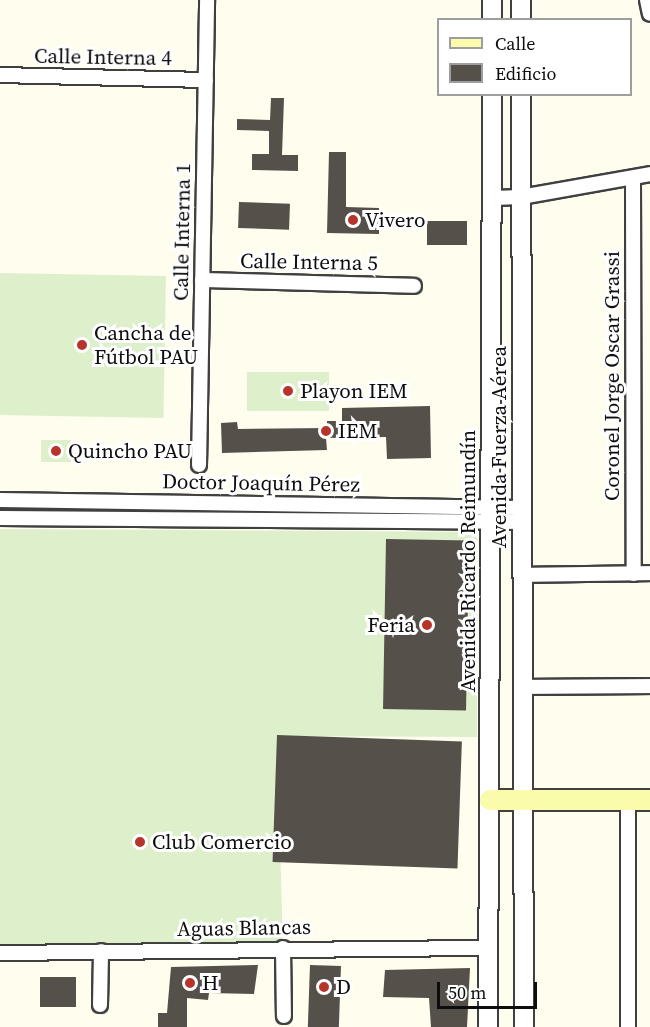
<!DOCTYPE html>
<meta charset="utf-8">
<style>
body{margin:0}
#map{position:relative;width:650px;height:1027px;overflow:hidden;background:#fefdee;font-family:"Source Serif 4",serif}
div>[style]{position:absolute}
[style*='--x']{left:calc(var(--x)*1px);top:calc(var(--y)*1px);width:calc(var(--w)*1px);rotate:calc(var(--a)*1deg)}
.pitch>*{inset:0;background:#deefcb;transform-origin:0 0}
.building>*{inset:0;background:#55504a;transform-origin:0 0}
.roads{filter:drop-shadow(2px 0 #404040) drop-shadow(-2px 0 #404040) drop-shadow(0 2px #404040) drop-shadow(0 -2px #404040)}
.minor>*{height:14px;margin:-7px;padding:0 7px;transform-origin:7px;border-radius:7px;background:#fff}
.tertiary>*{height:18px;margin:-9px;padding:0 9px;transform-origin:9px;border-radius:9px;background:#fff}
.secondary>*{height:20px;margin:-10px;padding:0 10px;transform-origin:10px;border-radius:10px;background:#fbfbac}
.dots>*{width:16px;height:16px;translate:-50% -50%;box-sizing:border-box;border:3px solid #fff;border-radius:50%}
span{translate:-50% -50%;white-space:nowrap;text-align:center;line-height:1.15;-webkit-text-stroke:6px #fff;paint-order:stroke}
.street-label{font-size:21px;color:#0d0d0d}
.poi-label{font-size:21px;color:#0d0d0d}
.left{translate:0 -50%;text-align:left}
.right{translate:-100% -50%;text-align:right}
.legend{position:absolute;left:437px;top:18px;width:195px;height:78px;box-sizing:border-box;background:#fff;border:2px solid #9e9e9e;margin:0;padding:8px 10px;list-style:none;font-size:18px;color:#0d0d0d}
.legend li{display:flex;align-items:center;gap:12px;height:30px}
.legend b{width:30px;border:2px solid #9e9e9e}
.scale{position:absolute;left:437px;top:982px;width:100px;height:27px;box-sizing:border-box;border:3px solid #0d0d0d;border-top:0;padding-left:8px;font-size:18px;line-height:21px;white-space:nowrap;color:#0d0d0d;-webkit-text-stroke:4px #fff;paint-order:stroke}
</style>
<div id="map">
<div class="pitch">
<i style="left:0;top:273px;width:166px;height:142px;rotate:1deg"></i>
<i style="left:247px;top:372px;width:82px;height:39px"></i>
<i style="left:41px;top:440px;width:30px;height:22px"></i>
<i style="clip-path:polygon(0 529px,477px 532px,477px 737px,277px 736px,283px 948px,0 953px)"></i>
</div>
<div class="building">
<i style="clip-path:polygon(271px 98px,284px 98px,282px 155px,298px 155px,298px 171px,252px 170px,252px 154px,269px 154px,269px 131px,237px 130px,237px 119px,270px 120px)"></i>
<i style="clip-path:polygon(329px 152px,346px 152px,346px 207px,379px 208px,379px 234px,327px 233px)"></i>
<i style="left:239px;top:202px;width:51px;height:26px;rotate:2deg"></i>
<i style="left:427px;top:221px;width:40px;height:24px"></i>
<i style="clip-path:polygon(430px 406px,431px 458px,387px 459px,386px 437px,326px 438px,327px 450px,222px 453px,221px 423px,237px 422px,238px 429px,327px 428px,327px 421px,342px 421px,342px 408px)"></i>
<i style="left:386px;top:539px;width:83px;height:170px;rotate:1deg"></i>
<i style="left:277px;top:735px;width:185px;height:127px;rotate:2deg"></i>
<i style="clip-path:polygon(258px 965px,254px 994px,209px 993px,208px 1000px,187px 998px,187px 1027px,158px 1027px,158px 1013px,167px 1013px,171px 967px)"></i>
<i style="left:310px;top:965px;width:31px;height:62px;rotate:2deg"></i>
<i style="clip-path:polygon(470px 968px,467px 1027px,431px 1027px,429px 998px,383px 997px,385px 970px)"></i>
<i style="left:40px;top:977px;width:36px;height:30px"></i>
</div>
<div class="roads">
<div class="minor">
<i style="--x:647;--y:0;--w:14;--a:78"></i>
<i style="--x:0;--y:75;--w:206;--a:1.4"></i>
<i style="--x:633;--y:178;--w:396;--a:89.9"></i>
<i style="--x:493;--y:198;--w:28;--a:-2"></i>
<i style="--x:521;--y:197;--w:131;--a:-10.1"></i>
<i style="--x:202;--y:280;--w:212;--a:1.6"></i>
<i style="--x:199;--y:465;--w:465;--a:-89"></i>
<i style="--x:0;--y:500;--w:522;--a:0.88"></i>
<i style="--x:0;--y:518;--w:522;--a:0.44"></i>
<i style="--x:522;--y:575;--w:128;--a:-0.9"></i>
<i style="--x:522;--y:687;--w:128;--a:-0.4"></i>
<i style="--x:283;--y:948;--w:68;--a:89.2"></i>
<i style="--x:0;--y:953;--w:488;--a:-0.6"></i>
<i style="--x:100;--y:1005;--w:54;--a:-88.9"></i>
<i style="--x:628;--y:1027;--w:227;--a:-90"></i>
</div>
<div class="tertiary">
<i style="--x:492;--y:0;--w:20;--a:90"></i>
<i style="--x:521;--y:20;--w:20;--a:-90"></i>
<i style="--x:521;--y:94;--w:933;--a:89.82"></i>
<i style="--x:488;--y:1027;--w:933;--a:-89.75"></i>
</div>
<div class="secondary">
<i style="--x:490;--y:800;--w:160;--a:0"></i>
</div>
</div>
<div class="dots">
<i style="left:353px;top:220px;background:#b7342b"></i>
<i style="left:82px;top:345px;background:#b7342b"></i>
<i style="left:288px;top:391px;background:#b7342b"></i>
<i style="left:326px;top:431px;background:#b7342b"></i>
<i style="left:56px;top:451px;background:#b7342b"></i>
<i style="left:427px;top:625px;background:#b7342b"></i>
<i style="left:140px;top:842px;background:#b7342b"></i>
<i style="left:190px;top:983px;background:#b7342b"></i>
<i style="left:324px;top:987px;background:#b7342b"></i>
</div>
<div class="street-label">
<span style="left:103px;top:57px;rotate:1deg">Calle Interna 4</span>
<span style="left:182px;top:232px;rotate:-89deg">Calle Interna 1</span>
<span style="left:309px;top:262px;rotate:1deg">Calle Interna 5</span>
<span style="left:612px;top:376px;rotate:-90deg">Coronel Jorge Oscar Grassi</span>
<span style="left:499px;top:447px;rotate:-90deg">Avenida Fuerza Aérea</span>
<span style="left:261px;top:483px;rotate:1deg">Doctor Joaquín Pérez</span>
<span style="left:468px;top:561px;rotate:-90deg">Avenida Ricardo Reimundín</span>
<span style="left:244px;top:928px;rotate:-1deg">Aguas Blancas</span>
</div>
<div class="poi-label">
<span class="left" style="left:365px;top:220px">Vivero</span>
<span class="left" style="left:94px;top:345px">Cancha de<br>Fútbol PAU</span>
<span class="left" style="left:300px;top:391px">Playon IEM</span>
<span class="left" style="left:338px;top:431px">IEM</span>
<span class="left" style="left:68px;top:451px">Quincho PAU</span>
<span class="right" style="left:415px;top:625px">Feria</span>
<span class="left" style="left:152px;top:842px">Club Comercio</span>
<span class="left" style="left:202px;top:983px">H</span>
<span class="left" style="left:336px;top:987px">D</span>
</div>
<ul class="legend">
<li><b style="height:8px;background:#fbfbac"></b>Calle</li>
<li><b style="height:16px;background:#55504a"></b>Edificio</li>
</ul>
<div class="scale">50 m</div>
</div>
